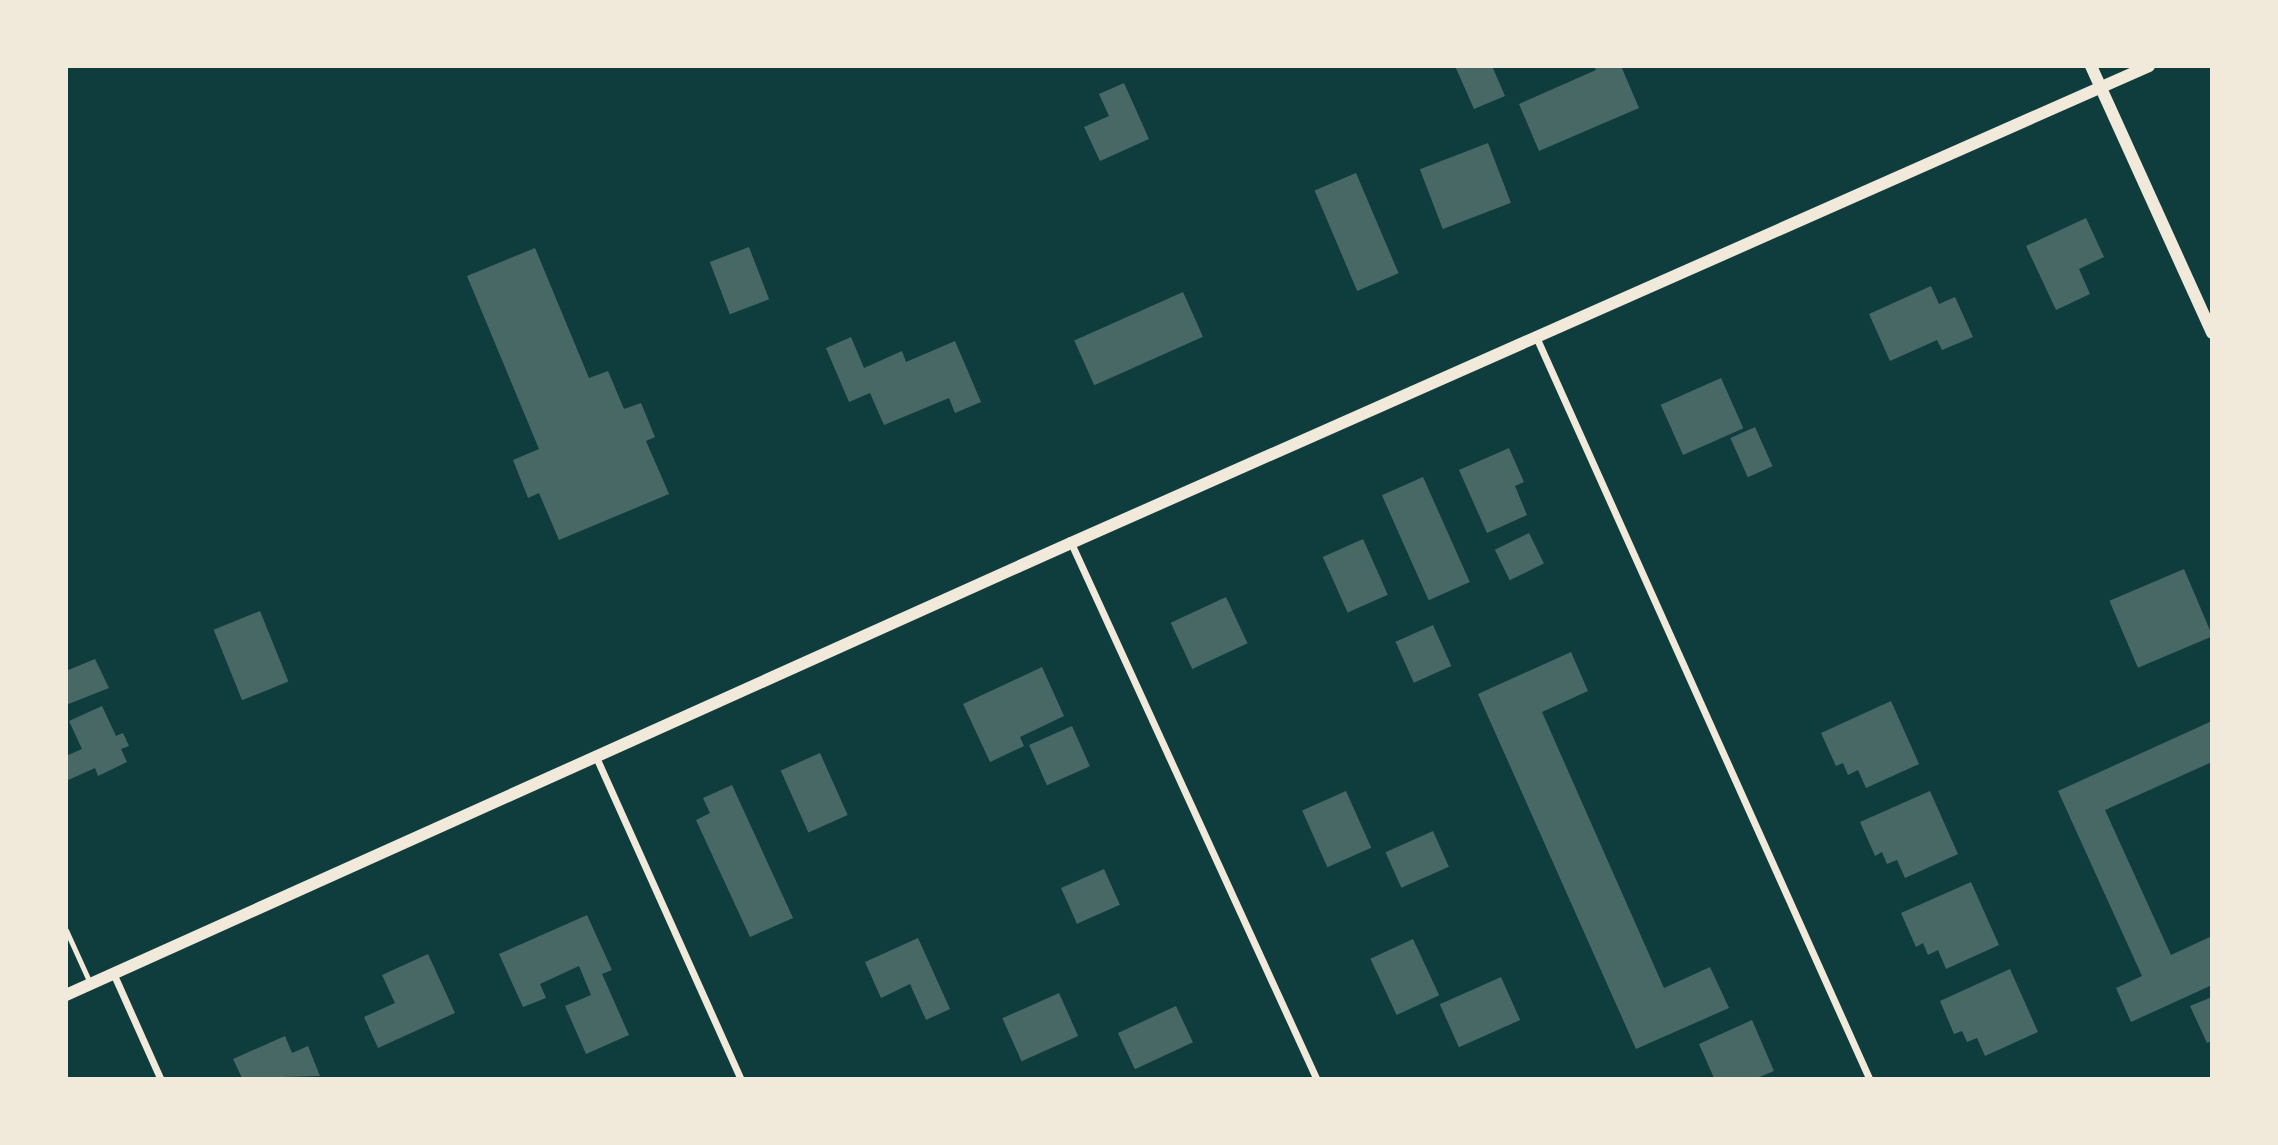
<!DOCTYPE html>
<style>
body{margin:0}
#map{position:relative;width:2278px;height:1145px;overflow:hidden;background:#0f3d3e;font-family:"Open Sans",sans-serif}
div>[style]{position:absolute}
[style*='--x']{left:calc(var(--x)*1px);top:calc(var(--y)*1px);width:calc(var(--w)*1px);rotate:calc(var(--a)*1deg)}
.building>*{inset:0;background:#486865;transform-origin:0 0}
.service>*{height:5px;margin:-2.5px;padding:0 2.5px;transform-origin:2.5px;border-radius:2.5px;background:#f1e9da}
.minor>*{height:7px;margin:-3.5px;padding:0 3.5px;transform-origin:3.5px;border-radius:3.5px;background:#f1e9da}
.tertiary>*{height:12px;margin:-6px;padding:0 6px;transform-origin:6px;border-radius:6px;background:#f1e9da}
span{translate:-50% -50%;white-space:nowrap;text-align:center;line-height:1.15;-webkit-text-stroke:5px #f1e9da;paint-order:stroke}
.frame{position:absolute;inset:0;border:68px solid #f1e9da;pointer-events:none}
</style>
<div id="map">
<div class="building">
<i style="clip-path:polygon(1455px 66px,1492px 66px,1505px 96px,1474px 109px)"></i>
<i style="clip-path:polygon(1594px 66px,1621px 66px,1639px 108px,1539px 151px,1519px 104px,1596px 70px)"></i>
<i style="clip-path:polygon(1124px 83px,1149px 139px,1100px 161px,1084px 127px,1109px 116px,1099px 94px)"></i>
<i style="left:1488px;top:143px;width:64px;height:73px;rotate:69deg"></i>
<i style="left:1356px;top:173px;width:109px;height:45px;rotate:67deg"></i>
<i style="clip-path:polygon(2086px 218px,2104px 257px,2079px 269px,2090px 294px,2056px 310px,2026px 246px)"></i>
<i style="left:749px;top:247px;width:56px;height:42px;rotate:69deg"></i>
<i style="clip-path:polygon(535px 248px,589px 378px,608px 371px,624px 409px,641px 403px,655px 437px,646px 441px,669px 494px,559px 540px,539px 493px,528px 498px,513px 460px,539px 449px,467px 276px)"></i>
<i style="clip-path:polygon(1931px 286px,1939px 304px,1955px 297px,1973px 337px,1942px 350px,1937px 340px,1890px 361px,1869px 314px)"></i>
<i style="left:1183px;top:292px;width:49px;height:119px;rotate:66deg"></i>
<i style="clip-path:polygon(851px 337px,864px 368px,902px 351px,906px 362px,955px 341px,981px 402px,955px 413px,949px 398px,884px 425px,870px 393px,849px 402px,826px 348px)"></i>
<i style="left:1721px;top:378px;width:55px;height:66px;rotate:66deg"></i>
<i style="left:1755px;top:427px;width:43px;height:27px;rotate:66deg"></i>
<i style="clip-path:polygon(1509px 448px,1524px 482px,1515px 486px,1527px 515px,1487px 533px,1459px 470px)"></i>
<i style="left:1423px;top:477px;width:115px;height:45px;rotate:66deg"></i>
<i style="left:1529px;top:533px;width:34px;height:38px;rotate:64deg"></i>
<i style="left:1363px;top:539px;width:61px;height:44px;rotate:66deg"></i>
<i style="left:2184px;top:569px;width:73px;height:81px;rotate:67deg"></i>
<i style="left:1226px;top:597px;width:51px;height:61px;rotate:65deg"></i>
<i style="left:260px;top:611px;width:76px;height:50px;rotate:68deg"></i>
<i style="left:1433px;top:625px;width:45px;height:41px;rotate:66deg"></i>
<i style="clip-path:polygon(1571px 652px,1588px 691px,1542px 712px,1664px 988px,1710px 967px,1729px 1008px,1636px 1049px,1478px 694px)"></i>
<i style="clip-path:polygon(95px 659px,109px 688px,66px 705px,66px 671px)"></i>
<i style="clip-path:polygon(1042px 667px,1064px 716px,1020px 737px,1024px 746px,990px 762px,963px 704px)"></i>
<i style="clip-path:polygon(1891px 701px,1919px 764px,1866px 788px,1858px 770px,1848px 775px,1843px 763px,1836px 766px,1821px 733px)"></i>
<i style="clip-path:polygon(102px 706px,116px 736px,123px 733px,129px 746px,121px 749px,127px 762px,98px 776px,95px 768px,66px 781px,66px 756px,82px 749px,69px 721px)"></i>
<i style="clip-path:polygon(2212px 721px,2212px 762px,2105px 810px,2171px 955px,2212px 936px,2212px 985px,2131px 1022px,2116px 988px,2142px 976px,2058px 791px)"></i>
<i style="left:1072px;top:726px;width:44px;height:47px;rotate:66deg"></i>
<i style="left:820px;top:753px;width:68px;height:43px;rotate:66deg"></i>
<i style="clip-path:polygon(732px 785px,793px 918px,750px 937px,696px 820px,710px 813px,703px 798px)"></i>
<i style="left:1346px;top:791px;width:62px;height:48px;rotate:66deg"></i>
<i style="clip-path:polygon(1930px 791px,1958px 854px,1905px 878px,1897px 860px,1887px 864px,1882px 852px,1875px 856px,1860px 822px)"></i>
<i style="left:1433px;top:831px;width:39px;height:52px;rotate:66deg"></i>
<i style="left:1104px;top:869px;width:39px;height:47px;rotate:66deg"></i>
<i style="clip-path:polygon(1971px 882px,1999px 945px,1946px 969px,1938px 950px,1928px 955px,1923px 943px,1916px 947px,1901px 913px)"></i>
<i style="clip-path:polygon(587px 915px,612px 970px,602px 974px,629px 1035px,586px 1054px,565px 1006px,591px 995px,579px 966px,540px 984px,546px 998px,523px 1007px,499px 954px)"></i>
<i style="clip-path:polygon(918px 938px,950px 1009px,926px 1020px,910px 984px,881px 998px,865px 962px)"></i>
<i style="left:1413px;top:939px;width:62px;height:47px;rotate:65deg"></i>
<i style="clip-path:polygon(428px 954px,455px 1013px,378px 1048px,364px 1017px,395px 1003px,382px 975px)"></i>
<i style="clip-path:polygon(2010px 969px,2038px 1032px,1985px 1056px,1977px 1038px,1967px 1042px,1962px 1031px,1954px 1034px,1940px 1001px)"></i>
<i style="left:1501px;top:977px;width:47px;height:67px;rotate:66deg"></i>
<i style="left:1059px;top:993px;width:47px;height:62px;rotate:66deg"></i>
<i style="clip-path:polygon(2212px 997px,2212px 1041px,2207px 1043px,2190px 1006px)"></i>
<i style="left:1176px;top:1006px;width:40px;height:64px;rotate:65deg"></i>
<i style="clip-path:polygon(1752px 1020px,1774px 1071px,1757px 1078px,1714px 1078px,1699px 1044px)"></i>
<i style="clip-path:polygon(285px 1036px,292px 1053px,308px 1046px,320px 1076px,242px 1078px,233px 1059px)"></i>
</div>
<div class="service">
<i style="--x:66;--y:930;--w:60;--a:65.6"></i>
</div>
<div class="minor">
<i style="--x:1537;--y:339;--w:810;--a:65.81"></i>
<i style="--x:1071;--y:543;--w:588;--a:65.39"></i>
<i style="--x:596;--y:757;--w:352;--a:65.8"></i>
<i style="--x:114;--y:975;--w:113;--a:65.9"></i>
</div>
<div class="tertiary">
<i style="--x:2091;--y:66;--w:293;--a:65.6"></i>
<i style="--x:66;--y:995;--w:1102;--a:-24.22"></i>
<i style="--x:1071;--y:543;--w:1179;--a:-23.87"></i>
</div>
<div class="frame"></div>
</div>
